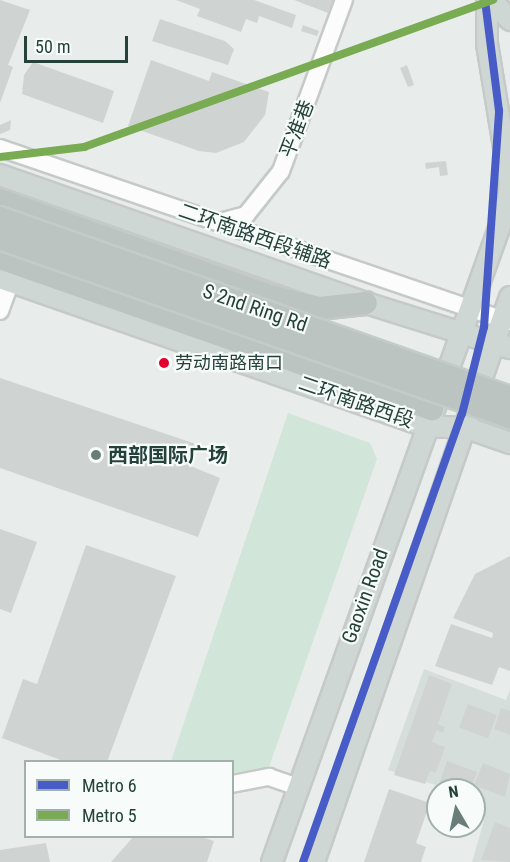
<!DOCTYPE html>
<meta charset="utf-8">
<style>
body{margin:0}
#map{position:relative;width:510px;height:862px;overflow:hidden;background:#e8edeb;font-family:"Roboto Condensed","Noto Sans SC",sans-serif}
div>[style]{position:absolute}
[style*='--x']{left:calc(var(--x)*1px);top:calc(var(--y)*1px);width:calc(var(--w)*1px);rotate:calc(var(--a)*1deg)}
.built>*{inset:0;background:#d6dedb}
.green>*{inset:0;background:#d1e6d8}
.building>*{inset:0;background:#cfd4d2;transform-origin:0 0}
.roads{filter:drop-shadow(2px 0 #c5cac8) drop-shadow(-2px 0 #c5cac8) drop-shadow(0 2px #c5cac8) drop-shadow(0 -2px #c5cac8)}
.minor>*{height:16px;margin:-8px;padding:0 8px;transform-origin:8px;border-radius:8px;background:#fcfcfc}
.major>*{height:20px;margin:-10px;padding:0 10px;transform-origin:10px;border-radius:10px;background:#cfd7d5}
.highway>*{height:22px;margin:-11px;padding:0 11px;transform-origin:11px;border-radius:11px;background:#bcc4c2}
.bridges{filter:drop-shadow(2px 0 #c3ccc9) drop-shadow(-2px 0 #c3ccc9) drop-shadow(0 2px #c3ccc9) drop-shadow(0 -2px #c3ccc9)}
.highway-bridge>*{height:22px;margin:-11px;padding:0 11px;transform-origin:11px;border-radius:11px;background:#bcc4c2}
.metro-1>*{height:8px;margin:-4px;padding:0 4px;transform-origin:4px;border-radius:4px;background:#485cc7}
.metro-2>*{height:8px;margin:-4px;padding:0 4px;transform-origin:4px;border-radius:4px;background:#78ab52}
.dots>*{width:16px;height:16px;translate:-50% -50%;box-sizing:border-box;border:3px solid #f7fbf9;border-radius:50%}
span{translate:-50% -50%;white-space:nowrap;text-align:center;line-height:1.15;-webkit-text-stroke:4.5px #f7fbf9;paint-order:stroke}
.bus-label{font-size:18px;color:#24423a}
.left{translate:0 -50%;text-align:left}
.street-label{font-size:20px;color:#24423a}
.poi-label{font-size:20px;color:#24423a;font-weight:700}
.legend{position:absolute;left:24px;top:760px;width:210px;height:78px;box-sizing:border-box;background:#f7fbf9;border:2px solid #a3b1ad;margin:0;padding:8px 10px;list-style:none;font-size:18px;color:#24423a}
.legend li{display:flex;align-items:center;gap:12px;height:30px}
.legend b{width:30px;border:2px solid #a3b1ad}
.north{position:absolute;left:426px;top:778px;width:60px;height:60px;box-sizing:border-box;background:#f7fbf9;border:2px solid #a3b1ad;border-radius:50%;rotate:351deg;font-size:16px;font-weight:700;line-height:24px;text-align:center;color:#24423a}
.north::after{content:'';display:block;margin:auto;width:21px;height:27px;background:#697e78;clip-path:polygon(50% 0,100% 100%,50% 72%,0 100%)}
.scale{position:absolute;left:24px;top:36px;width:104px;height:27px;box-sizing:border-box;border:3px solid #24423a;border-top:0;padding-left:8px;font-size:18px;line-height:21px;white-space:nowrap;color:#24423a;-webkit-text-stroke:4px #f7fbf9;paint-order:stroke}
</style>
<div id="map">
<div class="built">
<i style="clip-path:polygon(424px 669px,506px 700px,510px 689px,510px 862px,472px 862px,485px 817px,474px 813px,474px 790px,451px 790px,388px 770px)"></i>
</div>
<div class="green">
<i style="clip-path:polygon(288px 413px,370px 443px,377px 459px,269px 767px,233px 773px,232px 762px,171px 761px)"></i>
</div>
<div class="building">
<i style="clip-path:polygon(0 0,30px 10px,8px 65px,13px 67px,0 103px)"></i>
<i style="clip-path:polygon(176px 0,254px 0,296px 15px,292px 28px,259px 16px,257px 23px,246px 19px,241px 32px,197px 16px,200px 9px)"></i>
<i style="clip-path:polygon(294px 0,333px 0,328px 13px)"></i>
<i style="clip-path:polygon(160px 19px,225px 41px,234px 49px,228px 65px,152px 41px)"></i>
<i style="clip-path:polygon(303px 25px,319px 31px,317px 36px,301px 31px)"></i>
<i style="clip-path:polygon(151px 60px,209px 81px,212px 72px,269px 92px,265px 115px,244px 142px,216px 153px,199px 151px,128px 126px)"></i>
<i style="clip-path:polygon(33px 62px,114px 91px,103px 123px,22px 94px,24px 75px)"></i>
<i style="clip-path:polygon(407px 65px,414px 85px,408px 87px,400px 68px)"></i>
<i style="clip-path:polygon(11px 120px,10px 130px,0 134px,0 125px)"></i>
<i style="clip-path:polygon(446px 161px,448px 175px,440px 176px,439px 167px,426px 169px,425px 163px)"></i>
<i style="clip-path:polygon(0 378px,196px 444px,188px 465px,220px 478px,198px 537px,0 468px)"></i>
<i style="clip-path:polygon(0 529px,37px 542px,11px 613px,0 609px)"></i>
<i style="clip-path:polygon(86px 545px,176px 576px,107px 762px,66px 762px,2px 738px,23px 679px,37px 684px)"></i>
<i style="clip-path:polygon(510px 556px,510px 671px,499px 667px,492px 685px,435px 666px,451px 624px,492px 638px,493px 633px,453px 618px,475px 574px)"></i>
<i style="clip-path:polygon(429px 675px,452px 684px,438px 724px,445px 727px,443px 733px,436px 730px,432px 742px,445px 747px,436px 773px,430px 771px,425px 784px,394px 775px)"></i>
<i style="left:468px;top:704px;width:31px;height:25px;rotate:21deg"></i>
<i style="clip-path:polygon(501px 708px,510px 711px,510px 735px,494px 729px)"></i>
<i style="clip-path:polygon(447px 761px,477px 772px,471px 790px,439px 784px)"></i>
<i style="clip-path:polygon(483px 763px,510px 774px,505px 797px,474px 785px)"></i>
<i style="clip-path:polygon(389px 789px,430px 803px,416px 843px,426px 847px,421px 862px,364px 862px)"></i>
<i style="clip-path:polygon(495px 822px,510px 828px,510px 862px,481px 860px)"></i>
<i style="clip-path:polygon(134px 836px,198px 836px,214px 841px,207px 862px,111px 862px)"></i>
<i style="clip-path:polygon(46px 843px,50px 862px,0 862px,0 850px)"></i>
</div>
<div class="roads">
<div class="minor">
<i style="--x:0;--y:148;--w:539;--a:18.84"></i>
<i style="--x:220;--y:222;--w:27;--a:-15"></i>
<i style="--x:246;--y:215;--w:56;--a:-51.5"></i>
<i style="--x:281;--y:171;--w:182;--a:-69.8"></i>
<i style="--x:0;--y:311;--w:32;--a:-70"></i>
<i style="--x:232;--y:784;--w:38;--a:-11"></i>
<i style="--x:269;--y:777;--w:31;--a:19"></i>
</div>
<div class="major">
<i style="--x:491;--y:0;--w:28;--a:46"></i>
<i style="--x:0;--y:175;--w:388;--a:19.3"></i>
<i style="--x:366;--y:303;--w:151;--a:17.4"></i>
<i style="--x:0;--y:278;--w:451;--a:19.2"></i>
<i style="--x:426;--y:426;--w:41;--a:2.8"></i>
<i style="--x:467;--y:428;--w:46;--a:19.2"></i>
<i style="--x:272;--y:862;--w:697;--a:-70.29"></i>
<i style="--x:507;--y:206;--w:22;--a:-82"></i>
<i style="--x:510;--y:184;--w:142;--a:-99.3"></i>
<i style="--x:487;--y:44;--w:44;--a:-90"></i>
<i style="--x:314;--y:862;--w:598;--a:-70.87"></i>
</div>
<div class="highway">
<i style="--x:0;--y:200;--w:290;--a:19.6"></i>
<i style="--x:273;--y:297;--w:47;--a:13.4"></i>
<i style="--x:319;--y:308;--w:47;--a:-6.1"></i>
<i style="--x:0;--y:258;--w:458;--a:19.3"></i>
</div>
</div>
<div class="bridges">
<div class="highway-bridge">
<i style="--x:0;--y:218;--w:541;--a:19.44"></i>
<i style="--x:0;--y:238;--w:541;--a:19.34"></i>
</div>
</div>
<div class="metro-1">
<i style="--x:303;--y:862;--w:475;--a:-70.5"></i>
<i style="--x:462;--y:414;--w:90;--a:-75.8"></i>
<i style="--x:484;--y:327;--w:217;--a:-86"></i>
<i style="--x:499;--y:111;--w:112;--a:-97.2"></i>
</div>
<div class="metro-2">
<i style="--x:0;--y:157;--w:85;--a:-6.8"></i>
<i style="--x:84;--y:147;--w:435;--a:-19.8"></i>
</div>
<div class="dots">
<i style="left:164px;top:363px;background:#e4002b"></i>
<i style="left:96px;top:455px;background:#697e78"></i>
</div>
<div class="bus-label">
<span class="left" style="left:175px;top:363px">劳动南路南口</span>
</div>
<div class="street-label">
<span style="left:297px;top:129px;rotate:-69deg">平准巷</span>
<span style="left:255px;top:236px;rotate:19deg">二环南路西段辅路</span>
<span style="left:255px;top:308px;rotate:19deg">S 2nd Ring Rd</span>
<span style="left:356px;top:402px;rotate:19deg">二环南路西段</span>
<span style="left:365px;top:596px;rotate:-70deg">Gaoxin Road</span>
</div>
<div class="poi-label">
<span class="left" style="left:108px;top:455px">西部国际广场</span>
</div>
<ul class="legend">
<li><b style="height:8px;background:#485cc7"></b>Metro 6</li>
<li><b style="height:8px;background:#78ab52"></b>Metro 5</li>
</ul>
<div class="north">N</div>
<div class="scale">50 m</div>
</div>
